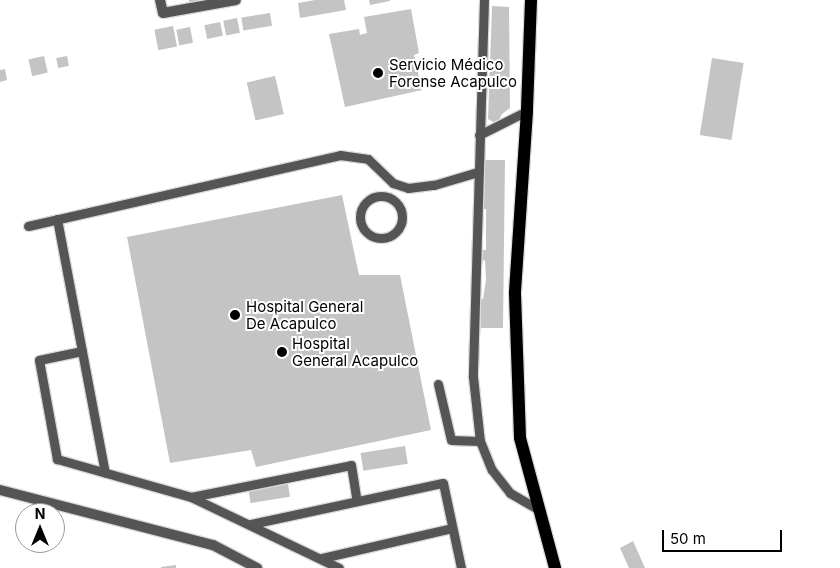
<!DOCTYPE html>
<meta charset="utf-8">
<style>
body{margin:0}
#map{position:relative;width:840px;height:568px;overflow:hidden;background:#fff;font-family:Inter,sans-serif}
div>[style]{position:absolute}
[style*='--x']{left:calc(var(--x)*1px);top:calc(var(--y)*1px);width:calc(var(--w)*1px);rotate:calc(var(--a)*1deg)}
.building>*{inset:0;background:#c4c4c4;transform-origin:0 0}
.roads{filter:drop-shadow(1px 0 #dbdbdb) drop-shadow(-1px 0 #dbdbdb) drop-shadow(0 1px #dbdbdb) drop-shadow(0 -1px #dbdbdb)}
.lane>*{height:9px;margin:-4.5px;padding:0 4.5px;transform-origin:4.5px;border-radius:4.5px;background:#555}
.lane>.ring{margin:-4.5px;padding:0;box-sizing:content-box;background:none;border:9px solid #555;border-radius:50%}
.street>*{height:10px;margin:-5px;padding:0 5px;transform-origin:5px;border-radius:5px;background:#555}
.primary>*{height:12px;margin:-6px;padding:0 6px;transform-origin:6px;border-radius:6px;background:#000}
.dots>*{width:14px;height:14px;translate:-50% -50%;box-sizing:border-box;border:2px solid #fff;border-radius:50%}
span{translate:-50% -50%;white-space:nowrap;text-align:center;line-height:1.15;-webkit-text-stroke:4px #fff;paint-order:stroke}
.poi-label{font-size:15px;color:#000}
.left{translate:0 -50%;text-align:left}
.north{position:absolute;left:15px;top:503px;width:50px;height:50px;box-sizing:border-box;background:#fff;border:1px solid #999;border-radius:50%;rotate:0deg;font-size:14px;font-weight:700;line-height:20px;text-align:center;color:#000}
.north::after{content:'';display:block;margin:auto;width:18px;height:22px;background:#000;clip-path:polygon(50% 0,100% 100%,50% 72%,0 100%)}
.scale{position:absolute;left:662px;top:530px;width:120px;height:22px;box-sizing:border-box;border:2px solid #000;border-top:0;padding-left:6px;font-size:15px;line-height:18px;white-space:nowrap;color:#000;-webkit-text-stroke:4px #fff;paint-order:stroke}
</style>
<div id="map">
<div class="building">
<i style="clip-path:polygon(189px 0,205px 0,206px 2px,189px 5px)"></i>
<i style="clip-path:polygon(315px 0,344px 0,346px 10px,300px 18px,298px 3px)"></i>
<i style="clip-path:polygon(369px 0,390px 0,390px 1px,370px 5px)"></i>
<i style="clip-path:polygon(492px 6px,509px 7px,510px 108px,502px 114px,497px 124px,488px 119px)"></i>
<i style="clip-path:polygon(411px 9px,419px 53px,414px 55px,422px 90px,345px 107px,329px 34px,359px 29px,360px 35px,367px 33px,364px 17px)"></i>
<i style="left:270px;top:13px;width:13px;height:29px;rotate:81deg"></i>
<i style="left:237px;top:18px;width:15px;height:14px;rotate:79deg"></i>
<i style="left:220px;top:22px;width:14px;height:16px;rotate:78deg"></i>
<i style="left:173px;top:26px;width:21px;height:19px;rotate:79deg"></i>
<i style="left:190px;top:27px;width:16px;height:14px;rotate:79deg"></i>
<i style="left:44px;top:56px;width:17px;height:16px;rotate:77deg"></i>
<i style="left:67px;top:56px;width:10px;height:11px;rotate:79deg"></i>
<i style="left:712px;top:58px;width:32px;height:78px;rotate:9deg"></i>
<i style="clip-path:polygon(5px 69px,7px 80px,0 82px,0 70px)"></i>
<i style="left:275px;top:76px;width:39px;height:29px;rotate:77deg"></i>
<i style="clip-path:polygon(485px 160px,505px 160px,503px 328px,481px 328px,481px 320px,476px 319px,478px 300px,483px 299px,486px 280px,485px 260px,480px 262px,480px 250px,486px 250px,486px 209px,482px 209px)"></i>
<i style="clip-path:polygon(342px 195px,359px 275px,400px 275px,431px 430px,256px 467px,251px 450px,170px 463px,127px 237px)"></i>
<i style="left:405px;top:446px;width:18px;height:45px;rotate:81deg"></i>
<i style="left:288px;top:484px;width:13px;height:40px;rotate:81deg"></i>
<i style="clip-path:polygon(633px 541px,645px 568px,629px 568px,620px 548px)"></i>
<i style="clip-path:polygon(176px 565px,176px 568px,161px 568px,161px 567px)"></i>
</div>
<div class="roads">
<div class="lane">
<i style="--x:484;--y:0;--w:377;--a:91.7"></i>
<i style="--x:473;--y:377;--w:64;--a:83.8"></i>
<i style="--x:480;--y:441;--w:31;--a:68"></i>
<i style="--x:492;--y:470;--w:29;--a:52"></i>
<i style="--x:510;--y:493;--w:30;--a:30"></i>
<i style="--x:479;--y:135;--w:54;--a:-26.6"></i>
<i class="ring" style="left:360px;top:196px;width:33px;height:33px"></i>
<i style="--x:57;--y:219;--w:258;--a:79.3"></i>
<i style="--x:28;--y:226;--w:320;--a:-12.8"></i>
<i style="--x:340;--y:155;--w:28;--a:8"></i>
<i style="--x:368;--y:159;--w:35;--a:44"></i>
<i style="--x:393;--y:183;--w:16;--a:18"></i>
<i style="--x:408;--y:188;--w:26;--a:-7"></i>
<i style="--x:434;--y:185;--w:46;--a:-16.5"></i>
<i style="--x:82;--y:351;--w:44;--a:168.2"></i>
<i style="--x:39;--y:360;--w:101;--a:79.7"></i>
<i style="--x:57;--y:459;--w:139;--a:15.8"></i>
<i style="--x:191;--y:497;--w:164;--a:25.6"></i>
<i style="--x:438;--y:384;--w:57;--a:76.9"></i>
<i style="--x:451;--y:440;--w:29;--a:2"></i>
<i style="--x:191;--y:497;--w:163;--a:-11.3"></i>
<i style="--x:351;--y:465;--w:36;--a:81"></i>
<i style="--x:251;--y:524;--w:196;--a:-12.1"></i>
<i style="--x:443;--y:483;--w:87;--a:78"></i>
<i style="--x:322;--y:558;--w:133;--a:-13"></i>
</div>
<div class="street">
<i style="--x:160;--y:0;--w:13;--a:77"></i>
<i style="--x:163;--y:13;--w:74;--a:-10.1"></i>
<i style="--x:0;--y:490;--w:220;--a:14.5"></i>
<i style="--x:213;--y:545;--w:50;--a:27.6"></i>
</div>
<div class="primary">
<i style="--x:531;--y:0;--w:111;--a:92.1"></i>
<i style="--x:527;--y:111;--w:183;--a:93.8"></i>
<i style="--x:515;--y:294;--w:144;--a:88"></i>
<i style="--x:520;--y:438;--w:135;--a:74.9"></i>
</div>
</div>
<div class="dots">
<i style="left:378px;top:73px;background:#000"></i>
<i style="left:235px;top:315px;background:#000"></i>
<i style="left:282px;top:352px;background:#000"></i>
</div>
<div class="poi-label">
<span class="left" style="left:389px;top:73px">Servicio Médico<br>Forense Acapulco</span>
<span class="left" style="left:246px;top:315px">Hospital General<br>De Acapulco</span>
<span class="left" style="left:292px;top:352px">Hospital<br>General Acapulco</span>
</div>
<div class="north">N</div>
<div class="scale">50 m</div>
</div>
